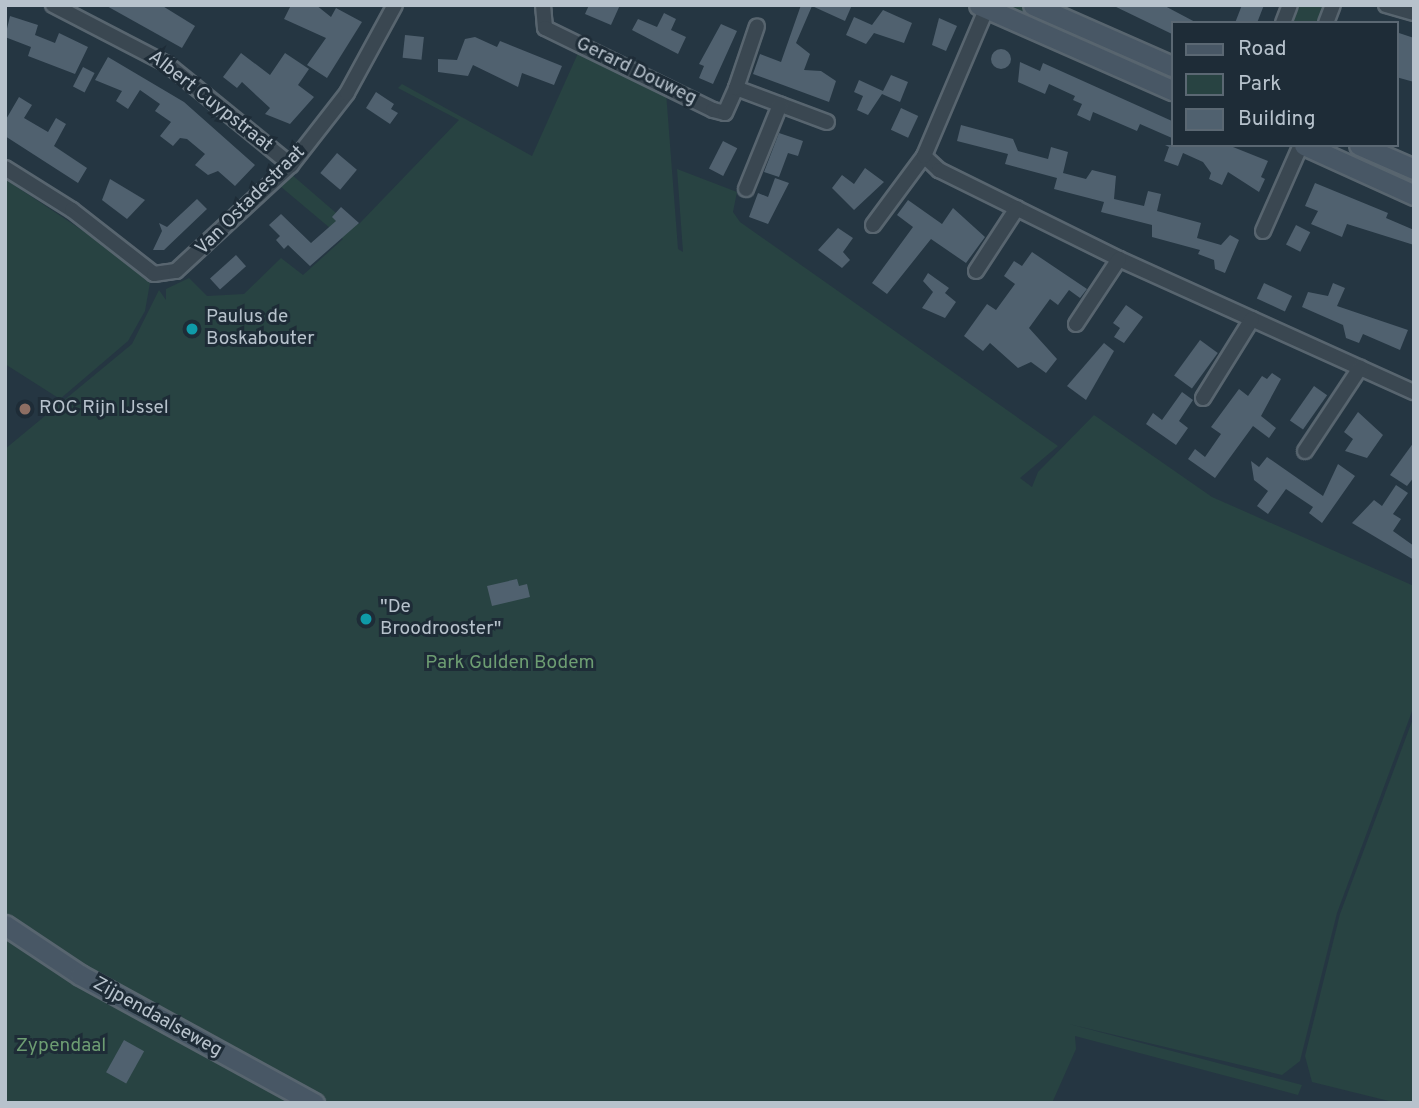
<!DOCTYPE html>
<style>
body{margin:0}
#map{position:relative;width:1419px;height:1108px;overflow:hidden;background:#253642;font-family:Overpass,sans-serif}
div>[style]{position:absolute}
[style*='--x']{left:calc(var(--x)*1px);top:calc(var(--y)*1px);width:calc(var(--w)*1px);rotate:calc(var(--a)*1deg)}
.green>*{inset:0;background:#284342}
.building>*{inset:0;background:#50616f;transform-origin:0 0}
.round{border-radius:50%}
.roads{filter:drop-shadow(2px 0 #58656f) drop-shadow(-2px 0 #58656f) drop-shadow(0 2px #58656f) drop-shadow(0 -2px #58656f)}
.street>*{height:14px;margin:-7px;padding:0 7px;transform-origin:7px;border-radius:7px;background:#3a4751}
.secondary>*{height:19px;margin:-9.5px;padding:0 9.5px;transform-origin:9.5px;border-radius:9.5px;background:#485765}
.dots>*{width:19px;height:19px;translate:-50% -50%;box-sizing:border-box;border:4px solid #1e2c37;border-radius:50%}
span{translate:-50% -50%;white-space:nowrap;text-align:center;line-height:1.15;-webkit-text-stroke:6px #1e2c37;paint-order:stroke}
.street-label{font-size:19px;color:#b7c2cc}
.poi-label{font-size:19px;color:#b7c2cc}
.left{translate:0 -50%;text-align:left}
.park-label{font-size:19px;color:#6d9d72}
.frame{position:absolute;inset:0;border:7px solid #b7c2cc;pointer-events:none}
.legend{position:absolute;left:1171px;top:21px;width:228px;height:126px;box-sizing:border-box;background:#1e2c37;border:2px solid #5b6873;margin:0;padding:9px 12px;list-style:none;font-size:21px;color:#b7c2cc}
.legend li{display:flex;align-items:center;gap:14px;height:35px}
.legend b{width:35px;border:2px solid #5b6873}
</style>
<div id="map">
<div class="green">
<i style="clip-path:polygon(1002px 5px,1025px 5px,1172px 70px,1172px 84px)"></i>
<i style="clip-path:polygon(1297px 5px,1326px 5px,1319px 23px,1289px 23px)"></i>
<i style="clip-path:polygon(579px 51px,666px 92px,678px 249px,683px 252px,677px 169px,737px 192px,733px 212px,740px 222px,1058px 446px,1020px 478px,1032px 487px,1038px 472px,1094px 415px,1212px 497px,1414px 586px,1414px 706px,1337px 913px,1300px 1061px,1282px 1075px,1069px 1024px,1302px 1085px,1298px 1095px,1075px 1036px,1076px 1049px,1052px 1103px,328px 1103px,279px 1070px,271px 1073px,83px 969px,5px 916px,5px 449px,132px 344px,159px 290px,166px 300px,166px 289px,189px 278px,207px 296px,244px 294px,281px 258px,303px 275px,343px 239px,280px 186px,291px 174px,350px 225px,359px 224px,459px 120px,398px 88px,402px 84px,532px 156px)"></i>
<i style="clip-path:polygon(5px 179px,130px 262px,150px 283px,145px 311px,128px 341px,60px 399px,5px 364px)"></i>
<i style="clip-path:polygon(1414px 716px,1414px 1103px,1397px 1103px,1312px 1082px,1305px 1056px,1340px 914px)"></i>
<i style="clip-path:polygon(5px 933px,296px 1103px,5px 1103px)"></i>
</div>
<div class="building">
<i style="clip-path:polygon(105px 5px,161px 5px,195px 26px,182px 48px)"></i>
<i style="clip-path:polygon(291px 5px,316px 5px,331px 17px,336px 8px,362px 22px,327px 78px,307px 65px,326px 38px,284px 19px)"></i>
<i style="clip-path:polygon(589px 5px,620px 5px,611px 25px,585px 14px)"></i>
<i style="clip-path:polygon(801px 5px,852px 5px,845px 21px,812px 6px,796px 43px,810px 54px,804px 70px,821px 71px,836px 81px,829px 102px,753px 74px,760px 54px,781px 62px)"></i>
<i style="clip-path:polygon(1112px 5px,1163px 5px,1197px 23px,1172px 23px,1172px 34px)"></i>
<i style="clip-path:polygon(1242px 5px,1264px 5px,1257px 23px,1235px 23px)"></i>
<i style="clip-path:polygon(883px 10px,912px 23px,904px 43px,874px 33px,866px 44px,846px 35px,854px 17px,872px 25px)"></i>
<i style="clip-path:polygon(664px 13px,676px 19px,671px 30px,686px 37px,678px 54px,632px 30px,638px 19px,657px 27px)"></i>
<i style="clip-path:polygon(10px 16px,38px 25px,35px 35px,55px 43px,59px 33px,88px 47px,75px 74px,28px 56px,31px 47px,5px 37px)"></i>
<i style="clip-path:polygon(939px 18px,957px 26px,946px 51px,932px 45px)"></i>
<i style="clip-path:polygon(721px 24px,737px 31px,713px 84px,699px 78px,704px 66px,699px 64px)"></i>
<i style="clip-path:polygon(1396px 32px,1414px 38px,1414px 82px,1396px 77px)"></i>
<i style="left:405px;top:35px;width:19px;height:23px;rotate:6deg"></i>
<i style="clip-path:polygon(475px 37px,497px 47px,500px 41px,562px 66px,554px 85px,522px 73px,518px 87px,473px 65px,468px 76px,438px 72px,438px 59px,457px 60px,465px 39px)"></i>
<i class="round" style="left:991px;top:49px;width:20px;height:20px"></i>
<i style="clip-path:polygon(241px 53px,270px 75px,285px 53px,309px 69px,298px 85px,314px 97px,290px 124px,265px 114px,270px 108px,242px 82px,237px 88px,223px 77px)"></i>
<i style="clip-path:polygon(108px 57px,184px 102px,255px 165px,235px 186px,218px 171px,208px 175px,195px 165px,205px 154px,187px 139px,180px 138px,173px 146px,160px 136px,171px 122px,155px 111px,160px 104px,140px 90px,128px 109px,116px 101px,122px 91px,95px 80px)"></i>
<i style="clip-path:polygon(1020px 62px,1040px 71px,1043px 63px,1172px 121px,1172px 138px,1140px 124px,1137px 131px,1093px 112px,1090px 121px,1077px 115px,1082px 104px,1073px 100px,1075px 96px,1049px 84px,1045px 94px,1018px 82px)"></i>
<i style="left:83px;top:67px;width:13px;height:22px;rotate:27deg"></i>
<i style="clip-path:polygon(891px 75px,908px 82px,900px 102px,882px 94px,868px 115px,857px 110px,863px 96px,854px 92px,859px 80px,883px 91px)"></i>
<i style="clip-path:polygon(376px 92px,394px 104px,391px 109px,398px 113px,390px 124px,366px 108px)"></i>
<i style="clip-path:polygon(19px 97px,32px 105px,24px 118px,48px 132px,56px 118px,66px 124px,54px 146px,87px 168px,78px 183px,5px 136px,5px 121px)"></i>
<i style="left:901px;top:108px;width:19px;height:24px;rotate:25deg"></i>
<i style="clip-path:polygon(961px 125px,1013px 139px,1018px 151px,1048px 159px,1051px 147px,1068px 152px,1063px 173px,1086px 179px,1092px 170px,1116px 176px,1114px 199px,1144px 206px,1148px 191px,1161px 194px,1157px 211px,1201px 223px,1197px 238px,1221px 245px,1230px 235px,1239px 240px,1225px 273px,1215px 269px,1214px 260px,1198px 254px,1200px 250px,1152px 237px,1152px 225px,1101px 212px,1104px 202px,1054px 189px,1057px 178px,1005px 164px,1008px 154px,957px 141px)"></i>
<i style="clip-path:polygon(779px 133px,803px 141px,798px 156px,788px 153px,779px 177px,764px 172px)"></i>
<i style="left:723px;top:141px;width:16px;height:31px;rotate:27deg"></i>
<i style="clip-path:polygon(1165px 145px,1228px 145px,1268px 161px,1261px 177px,1265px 179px,1259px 192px,1228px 172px,1222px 185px,1209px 179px,1211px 173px,1203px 162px,1183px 153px,1178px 166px,1164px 161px,1169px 147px)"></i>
<i style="left:337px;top:153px;width:26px;height:26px;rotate:40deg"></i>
<i style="clip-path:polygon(865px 168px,884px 182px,854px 210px,832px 188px,842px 175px,854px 184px)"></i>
<i style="clip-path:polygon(775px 178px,789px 183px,768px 224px,749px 217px,758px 193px,768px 197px)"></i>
<i style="clip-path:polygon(110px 179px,145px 200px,127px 219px,102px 200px)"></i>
<i style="clip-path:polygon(1315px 183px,1388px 213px,1386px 218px,1414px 230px,1414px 245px,1347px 224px,1342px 237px,1311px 224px,1318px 211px,1305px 206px)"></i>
<i style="clip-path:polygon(197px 199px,207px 209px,164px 250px,153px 250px,162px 231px,159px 223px,167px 227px)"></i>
<i style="clip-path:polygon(908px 200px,942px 224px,953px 208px,985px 237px,966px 263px,931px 239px,887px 294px,872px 283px,913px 227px,897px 215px)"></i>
<i style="clip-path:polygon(341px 207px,359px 223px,310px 266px,288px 245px,284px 249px,276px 240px,280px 236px,269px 225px,281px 214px,311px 243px,336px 221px,332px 217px)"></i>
<i style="left:1296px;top:225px;width:16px;height:22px;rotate:27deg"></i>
<i style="clip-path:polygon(838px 228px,853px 238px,843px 252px,850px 260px,842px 268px,818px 250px)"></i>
<i style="clip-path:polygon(1032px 252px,1087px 289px,1080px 298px,1069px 290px,1058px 305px,1050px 299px,1029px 328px,1057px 359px,1046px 373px,1031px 362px,1018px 368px,990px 343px,983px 351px,964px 336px,987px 304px,996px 310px,1015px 284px,1004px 276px,1014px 261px,1022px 266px)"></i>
<i style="left:236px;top:255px;width:15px;height:35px;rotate:48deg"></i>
<i style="clip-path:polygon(928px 273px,949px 288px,945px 293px,956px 302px,945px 318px,922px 308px,933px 292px,923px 281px)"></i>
<i style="left:1264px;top:283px;width:31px;height:17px;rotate:25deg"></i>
<i style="clip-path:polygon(1333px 283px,1345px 288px,1337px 306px,1408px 330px,1400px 350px,1363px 334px,1359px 343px,1346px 338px,1343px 325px,1302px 307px,1308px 292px,1328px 296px)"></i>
<i style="clip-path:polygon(1126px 305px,1143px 317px,1124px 343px,1114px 337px,1120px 328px,1113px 323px)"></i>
<i style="left:1200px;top:340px;width:22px;height:44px;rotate:36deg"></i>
<i style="clip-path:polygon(1104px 343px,1114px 351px,1086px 400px,1067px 386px)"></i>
<i style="clip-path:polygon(1272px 373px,1281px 379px,1261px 416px,1276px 428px,1269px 438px,1253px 426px,1215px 478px,1188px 459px,1195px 449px,1205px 457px,1221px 434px,1211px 427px,1239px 389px,1248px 396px,1262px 376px,1267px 379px)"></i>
<i style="left:1314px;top:386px;width:16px;height:42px;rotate:35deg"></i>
<i style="clip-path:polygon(1182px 392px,1193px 400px,1179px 421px,1188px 428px,1176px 445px,1146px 424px,1153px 413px,1162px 420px)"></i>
<i style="clip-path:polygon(1358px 412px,1383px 435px,1367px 458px,1345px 451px,1353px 439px,1344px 432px)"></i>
<i style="clip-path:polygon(1414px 442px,1414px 477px,1407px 486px,1390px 475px)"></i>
<i style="clip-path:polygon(1267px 457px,1323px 496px,1338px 464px,1355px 476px,1322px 523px,1309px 513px,1313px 507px,1286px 489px,1268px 514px,1257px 506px,1268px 491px,1254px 480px,1251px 461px,1259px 467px)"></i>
<i style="clip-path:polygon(1396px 485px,1408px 493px,1393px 514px,1401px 519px,1393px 531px,1414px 546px,1414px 560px,1352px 523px,1374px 500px,1382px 506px)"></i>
<i style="clip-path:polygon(517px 579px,519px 586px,527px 584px,530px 597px,492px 606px,487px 586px)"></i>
<i style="left:124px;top:1040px;width:23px;height:37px;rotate:29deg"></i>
</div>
<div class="roads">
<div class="street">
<i style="--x:53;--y:5;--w:128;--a:27.4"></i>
<i style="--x:167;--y:64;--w:160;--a:39.2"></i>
<i style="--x:543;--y:5;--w:23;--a:85"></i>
<i style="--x:545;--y:28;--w:187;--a:26"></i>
<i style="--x:713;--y:110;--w:12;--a:14"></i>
<i style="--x:725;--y:113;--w:27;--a:-66"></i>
<i style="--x:736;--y:88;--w:97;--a:20.5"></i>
<i style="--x:1386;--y:5;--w:29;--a:16"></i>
<i style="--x:1283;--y:23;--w:19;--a:-69"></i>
<i style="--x:1326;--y:23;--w:19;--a:-69"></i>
<i style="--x:736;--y:88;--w:65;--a:-71.3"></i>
<i style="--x:924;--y:156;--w:21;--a:43"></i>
<i style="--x:939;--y:170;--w:201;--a:26.3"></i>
<i style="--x:1119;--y:259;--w:324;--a:24.3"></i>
<i style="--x:5;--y:168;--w:79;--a:32.1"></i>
<i style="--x:72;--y:210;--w:104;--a:38"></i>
<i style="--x:154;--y:274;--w:22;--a:-8"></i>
<i style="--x:176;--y:271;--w:156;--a:-42.7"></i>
<i style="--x:291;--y:165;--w:91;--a:-52.1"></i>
<i style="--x:347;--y:93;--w:100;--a:-61.4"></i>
<i style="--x:746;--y:189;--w:91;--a:-68"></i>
<i style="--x:873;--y:225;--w:86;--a:-53.5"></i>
<i style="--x:924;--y:156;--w:164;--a:-67"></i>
<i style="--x:1263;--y:231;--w:94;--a:-66.2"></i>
<i style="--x:976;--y:271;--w:75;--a:-56.9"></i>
<i style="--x:1076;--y:324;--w:78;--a:-56.5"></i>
<i style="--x:1203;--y:398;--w:93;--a:-58.2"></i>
<i style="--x:1305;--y:451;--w:100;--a:-56.5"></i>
</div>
<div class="secondary">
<i style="--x:979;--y:5;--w:211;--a:23.8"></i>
<i style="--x:1033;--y:5;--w:152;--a:23.7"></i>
<i style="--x:1304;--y:145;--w:121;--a:24.4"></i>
<i style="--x:1359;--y:145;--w:60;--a:23.6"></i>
<i style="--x:5;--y:925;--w:90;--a:33.7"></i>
<i style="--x:80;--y:975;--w:267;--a:28.7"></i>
</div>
</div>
<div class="dots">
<i style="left:192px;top:329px;background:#0f9aa8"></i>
<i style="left:25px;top:409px;background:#8d6e63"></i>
<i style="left:366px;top:619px;background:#0f9aa8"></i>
</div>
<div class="street-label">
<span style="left:636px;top:72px;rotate:26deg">Gerard Douweg</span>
<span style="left:210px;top:102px;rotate:38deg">Albert Cuypstraat</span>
<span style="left:251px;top:201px;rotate:-45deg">Van Ostadestraat</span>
<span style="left:157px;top:1018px;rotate:29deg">Zijpendaalseweg</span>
</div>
<div class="poi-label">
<span class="left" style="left:206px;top:329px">Paulus de<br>Boskabouter</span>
<span class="left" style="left:39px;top:409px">ROC Rijn IJssel</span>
<span class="left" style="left:380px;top:619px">"De<br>Broodrooster"</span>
</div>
<div class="park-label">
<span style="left:510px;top:664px">Park Gulden Bodem</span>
<span style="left:61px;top:1047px">Zypendaal</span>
</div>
<div class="frame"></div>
<ul class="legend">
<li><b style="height:9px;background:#485765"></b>Road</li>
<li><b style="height:19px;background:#284342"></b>Park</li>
<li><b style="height:19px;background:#50616f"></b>Building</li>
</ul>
</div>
